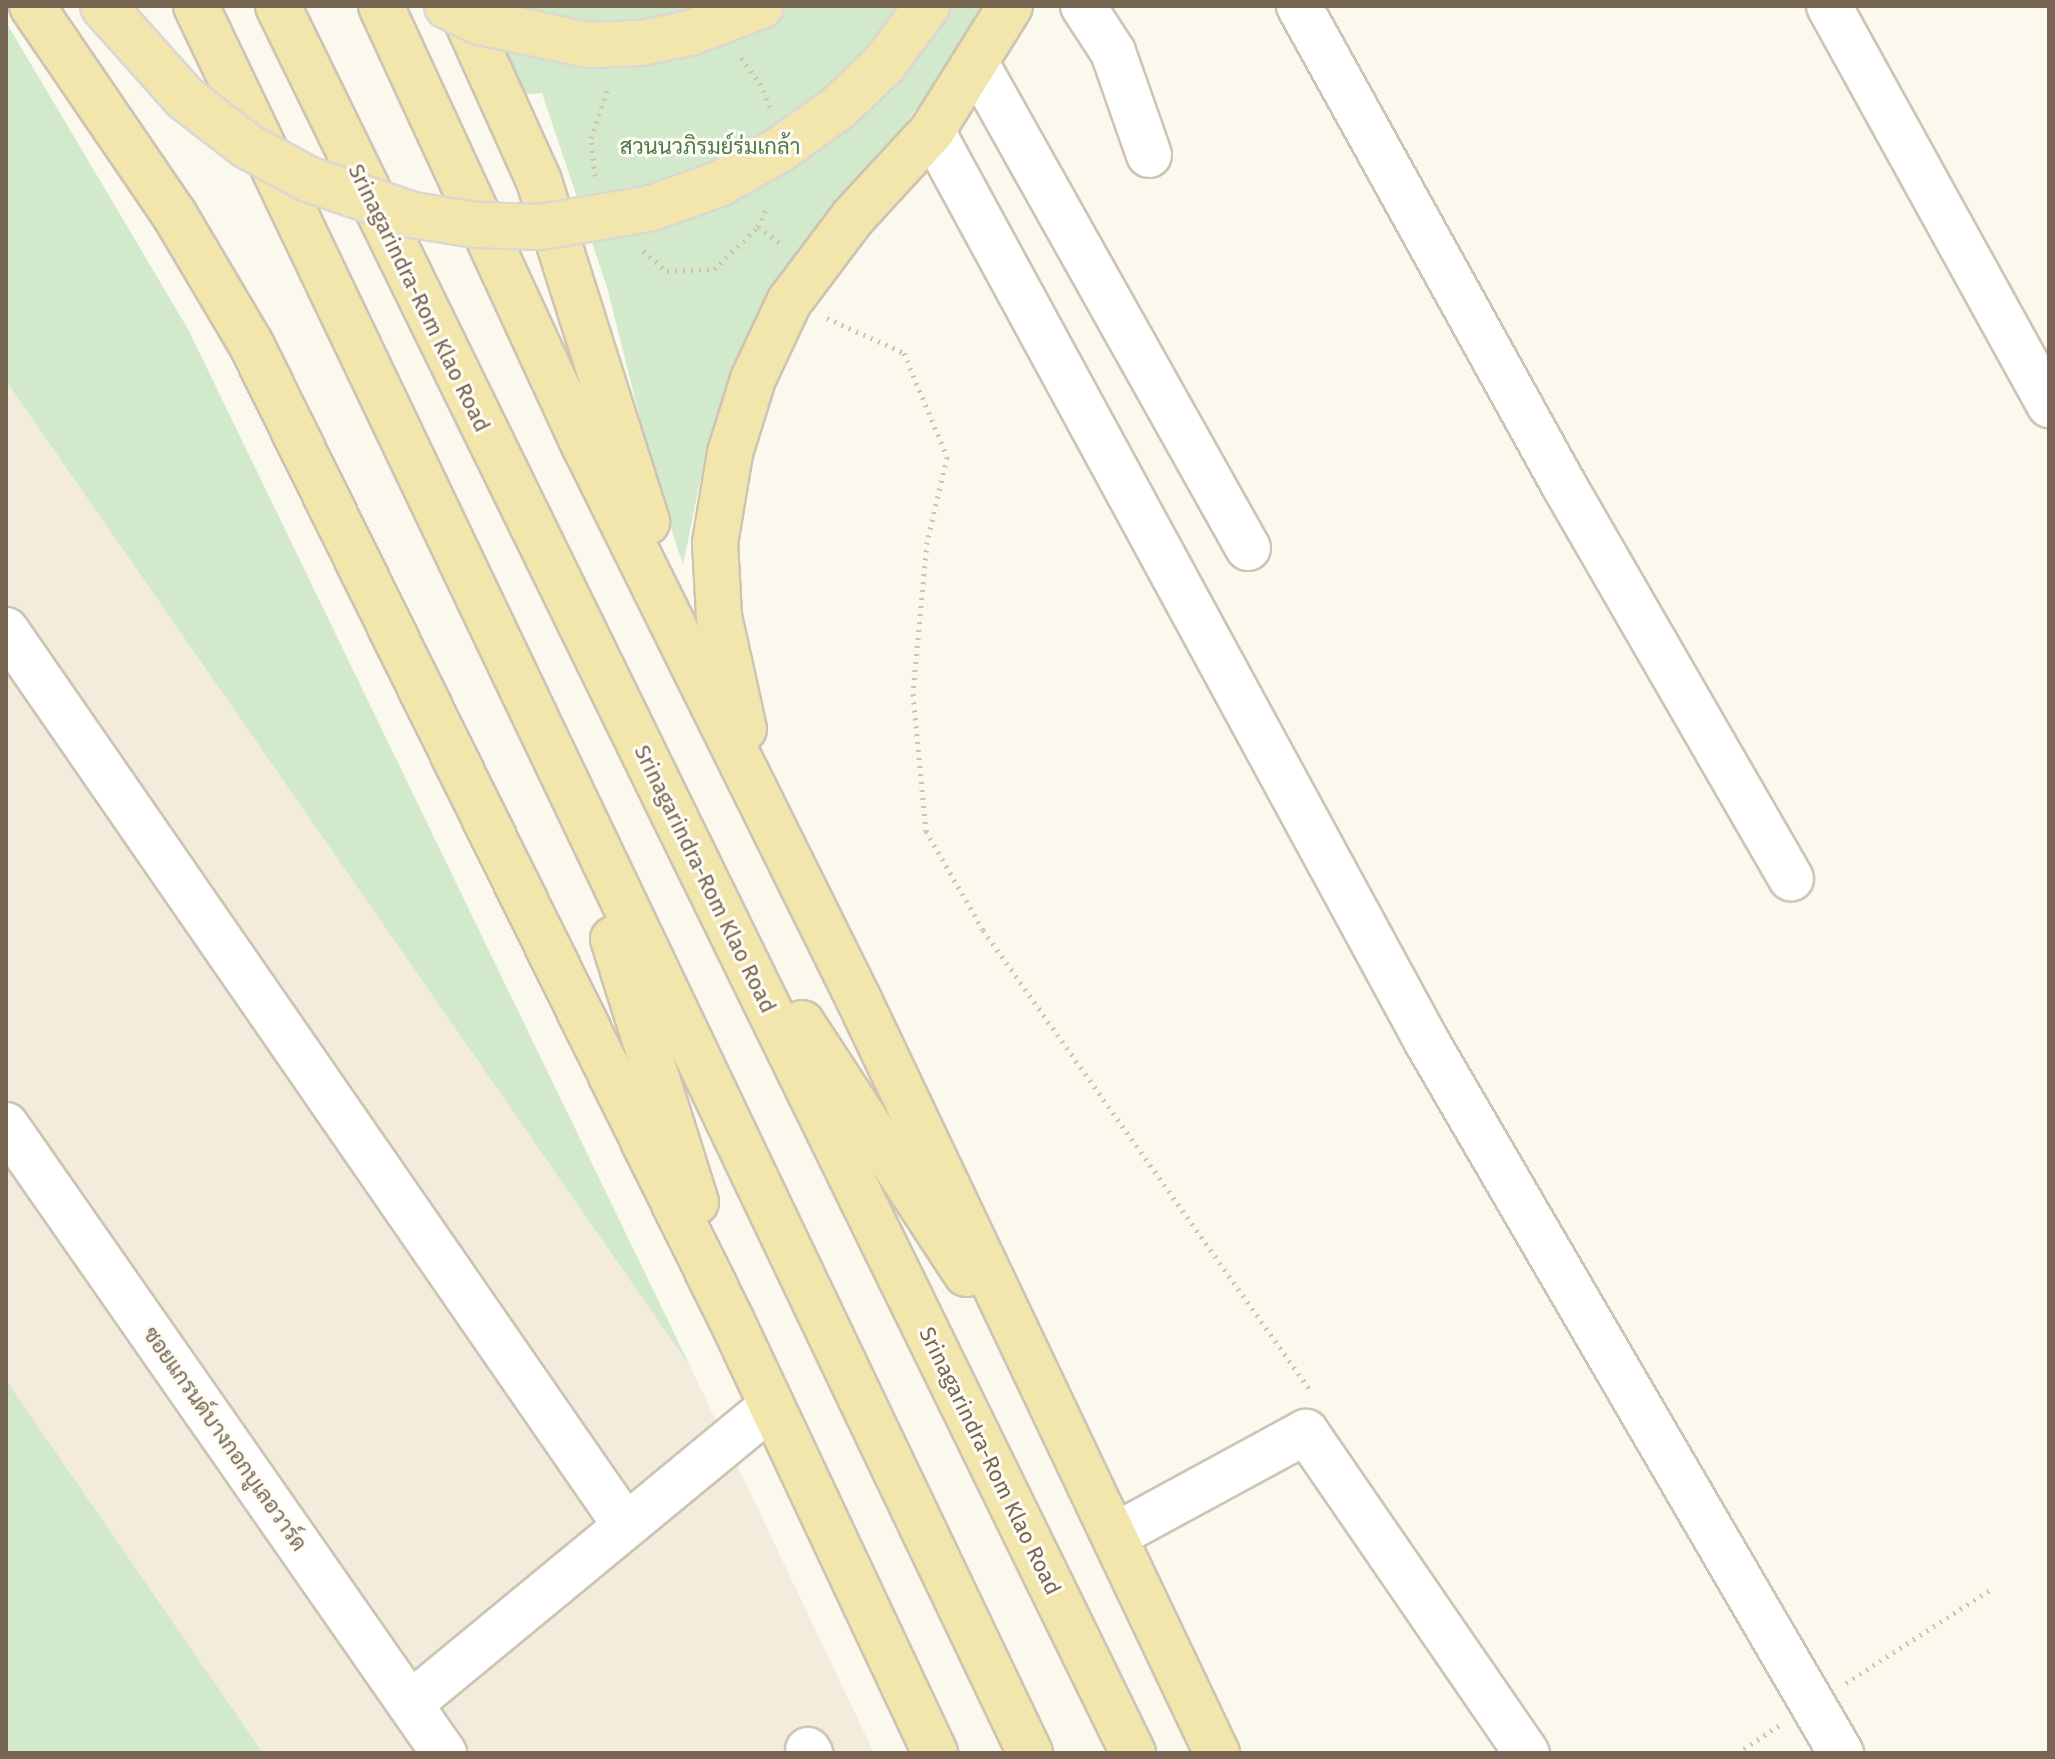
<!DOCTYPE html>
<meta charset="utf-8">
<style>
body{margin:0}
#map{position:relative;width:2055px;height:1759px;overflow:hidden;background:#fbf9ee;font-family:"Fira Sans",Sarabun,sans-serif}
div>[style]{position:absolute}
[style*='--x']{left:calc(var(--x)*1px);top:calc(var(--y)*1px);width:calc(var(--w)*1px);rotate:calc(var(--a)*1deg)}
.residential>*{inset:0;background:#f3ecdc}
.green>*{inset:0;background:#d2e9cc}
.path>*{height:5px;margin-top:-2.5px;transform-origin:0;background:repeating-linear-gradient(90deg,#d4c2aa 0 2px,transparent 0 8px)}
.roads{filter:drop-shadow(2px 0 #cdc4b3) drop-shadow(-2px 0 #cdc4b3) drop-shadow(0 2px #cdc4b3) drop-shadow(0 -2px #cdc4b3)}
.minor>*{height:44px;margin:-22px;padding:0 22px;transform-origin:22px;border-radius:22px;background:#fff}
.major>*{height:44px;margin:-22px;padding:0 22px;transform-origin:22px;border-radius:22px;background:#f3e6ad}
.bridges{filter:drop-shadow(2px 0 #dbd7d2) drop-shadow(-2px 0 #dbd7d2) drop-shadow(0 2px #dbd7d2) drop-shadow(0 -2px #dbd7d2)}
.major-bridge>*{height:44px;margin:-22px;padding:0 22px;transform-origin:22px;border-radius:22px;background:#f3e6ad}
span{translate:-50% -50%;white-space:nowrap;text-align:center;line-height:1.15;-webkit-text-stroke:6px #fefcf4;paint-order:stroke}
.park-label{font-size:22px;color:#4f7a4a}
.street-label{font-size:22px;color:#766551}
.frame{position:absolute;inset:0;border:8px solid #766551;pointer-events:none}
</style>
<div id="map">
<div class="residential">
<i style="clip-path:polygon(6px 381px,691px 1368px,874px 1753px,263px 1753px,6px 1380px)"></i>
</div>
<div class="green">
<i style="clip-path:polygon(444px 6px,982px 6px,947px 69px,751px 325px,705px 457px,683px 565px,655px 479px,607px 287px,542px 93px,488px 98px)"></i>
<i style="clip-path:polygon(6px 22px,188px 329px,691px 1368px,6px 381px)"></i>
<i style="clip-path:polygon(6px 1380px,263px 1753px,6px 1753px)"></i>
</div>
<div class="path">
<i style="--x:741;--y:58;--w:31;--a:53"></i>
<i style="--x:760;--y:83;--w:26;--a:67"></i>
<i style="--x:595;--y:176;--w:38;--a:-96"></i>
<i style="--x:591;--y:138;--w:56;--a:-71.2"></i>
<i style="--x:758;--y:227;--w:31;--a:36"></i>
<i style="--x:643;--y:251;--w:31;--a:40"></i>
<i style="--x:667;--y:271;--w:47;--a:-2.4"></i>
<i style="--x:714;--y:269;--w:61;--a:-43.7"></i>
<i style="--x:758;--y:227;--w:23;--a:-67"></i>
<i style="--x:827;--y:318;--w:85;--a:24.4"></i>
<i style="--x:904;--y:353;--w:113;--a:67.5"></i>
<i style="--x:947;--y:457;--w:87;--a:103.2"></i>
<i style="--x:927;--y:542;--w:153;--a:95.3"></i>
<i style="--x:913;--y:694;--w:138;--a:84.6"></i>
<i style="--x:926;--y:831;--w:114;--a:60.1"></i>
<i style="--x:983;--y:930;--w:564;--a:54.59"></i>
<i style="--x:1846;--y:1683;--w:171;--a:-32.9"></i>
<i style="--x:1737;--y:1753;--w:51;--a:-33.1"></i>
</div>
<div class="roads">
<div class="minor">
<i style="--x:1083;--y:6;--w:55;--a:56.9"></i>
<i style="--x:1113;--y:52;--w:109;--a:70.7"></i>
<i style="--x:1299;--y:6;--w:550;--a:61.06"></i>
<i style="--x:1565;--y:487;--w:452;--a:60"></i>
<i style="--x:1829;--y:6;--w:456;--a:61.1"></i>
<i style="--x:976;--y:63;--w:556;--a:60.72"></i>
<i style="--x:932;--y:131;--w:1037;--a:61.48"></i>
<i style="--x:1427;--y:1042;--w:823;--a:59.79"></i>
<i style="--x:6;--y:630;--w:1088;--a:55.33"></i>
<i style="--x:6;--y:1125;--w:766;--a:55.11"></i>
<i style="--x:1116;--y:1535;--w:216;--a:-28.5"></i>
<i style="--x:1306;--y:1432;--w:390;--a:55.5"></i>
<i style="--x:410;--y:1704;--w:468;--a:-39.5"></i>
<i style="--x:808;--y:1750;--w:4;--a:56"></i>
</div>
<div class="major">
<i style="--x:32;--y:6;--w:252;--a:55.7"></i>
<i style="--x:174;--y:214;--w:151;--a:59.4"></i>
<i style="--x:251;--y:344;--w:1087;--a:63.79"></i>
<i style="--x:731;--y:1319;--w:480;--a:64.8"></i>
<i style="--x:196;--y:6;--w:1936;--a:64.48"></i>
<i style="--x:278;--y:6;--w:1945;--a:63.92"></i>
<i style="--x:381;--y:6;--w:486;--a:65.2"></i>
<i style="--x:585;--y:447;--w:619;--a:63.64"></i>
<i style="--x:860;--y:1002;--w:832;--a:64.58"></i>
<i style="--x:460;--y:6;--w:192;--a:65.7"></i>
<i style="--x:539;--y:181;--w:358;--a:72.4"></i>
<i style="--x:744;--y:729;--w:116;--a:-102.5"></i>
<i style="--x:719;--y:616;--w:73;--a:-93.1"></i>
<i style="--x:715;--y:543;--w:91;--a:-80.5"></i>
<i style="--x:730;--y:453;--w:77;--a:-72.7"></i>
<i style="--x:753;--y:379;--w:85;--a:-64.9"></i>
<i style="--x:789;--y:302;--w:106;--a:-53"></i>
<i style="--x:853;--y:217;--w:117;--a:-47.4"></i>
<i style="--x:932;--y:131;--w:147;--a:-58"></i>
<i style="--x:613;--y:939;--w:276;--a:72.5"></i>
<i style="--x:802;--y:1023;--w:300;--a:56.8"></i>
</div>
</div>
<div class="bridges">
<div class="major-bridge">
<i style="--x:103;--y:6;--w:123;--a:48.3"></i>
<i style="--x:185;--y:98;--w:78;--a:37.7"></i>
<i style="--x:247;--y:146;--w:69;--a:28.4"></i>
<i style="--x:308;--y:179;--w:111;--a:18.9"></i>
<i style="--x:413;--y:215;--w:64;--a:9"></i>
<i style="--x:476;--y:225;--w:65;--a:1.8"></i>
<i style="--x:541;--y:227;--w:113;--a:-9.7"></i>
<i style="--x:652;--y:208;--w:71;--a:-19.7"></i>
<i style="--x:719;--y:184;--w:69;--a:-29.5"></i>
<i style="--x:779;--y:150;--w:72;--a:-35.4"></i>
<i style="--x:838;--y:108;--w:64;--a:-43.7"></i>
<i style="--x:884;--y:64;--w:72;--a:-53.4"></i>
<i style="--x:447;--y:6;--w:37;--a:26"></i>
<i style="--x:480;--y:22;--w:109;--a:12.1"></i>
<i style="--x:587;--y:45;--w:54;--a:-2.1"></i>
<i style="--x:641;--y:43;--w:50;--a:-11.5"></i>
<i style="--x:690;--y:33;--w:76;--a:-20.8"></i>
</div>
</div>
<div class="park-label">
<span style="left:710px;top:147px">สวนนวภิรมย์ร่มเกล้า</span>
</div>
<div class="street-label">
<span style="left:419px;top:298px;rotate:64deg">Srinagarindra-Rom Klao Road</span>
<span style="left:705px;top:879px;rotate:64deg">Srinagarindra-Rom Klao Road</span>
<span style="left:225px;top:1439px;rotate:55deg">ซอยแกรนด์บางกอกบูเลอวาร์ด</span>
<span style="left:990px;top:1461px;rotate:64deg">Srinagarindra-Rom Klao Road</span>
</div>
<div class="frame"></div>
</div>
